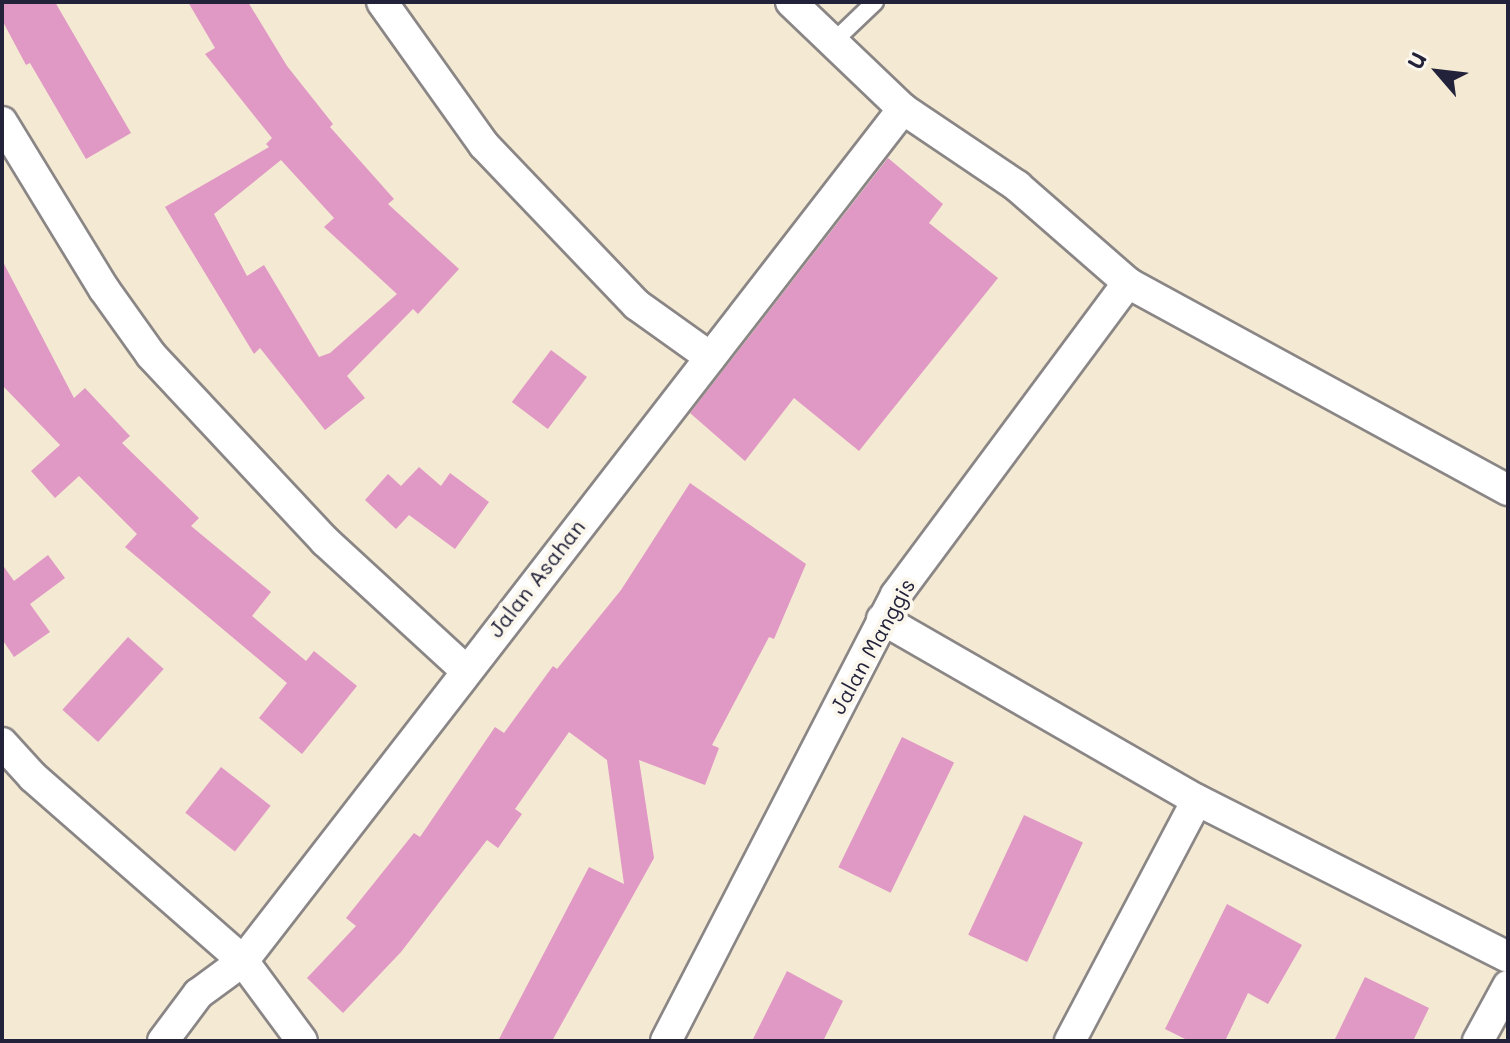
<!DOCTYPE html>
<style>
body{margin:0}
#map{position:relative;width:1510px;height:1043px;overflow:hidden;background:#f4e9d2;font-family:Mali,sans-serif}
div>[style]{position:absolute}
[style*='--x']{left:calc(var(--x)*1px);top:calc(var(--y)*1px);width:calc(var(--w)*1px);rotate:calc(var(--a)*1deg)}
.building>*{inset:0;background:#e098c5;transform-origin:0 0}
.roads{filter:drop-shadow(2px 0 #8b8686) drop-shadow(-2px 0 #8b8686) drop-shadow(0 2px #8b8686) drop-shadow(0 -2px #8b8686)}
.service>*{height:16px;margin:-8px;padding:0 8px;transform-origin:8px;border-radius:8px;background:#fff}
.minor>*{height:30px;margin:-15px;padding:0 15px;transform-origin:15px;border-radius:15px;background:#fff}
span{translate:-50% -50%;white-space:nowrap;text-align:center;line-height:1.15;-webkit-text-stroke:8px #fbf7ec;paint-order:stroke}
.street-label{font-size:22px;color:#22223b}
.frame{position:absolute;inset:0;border:4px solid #22223b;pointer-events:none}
.north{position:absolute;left:1398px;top:32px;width:80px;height:80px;-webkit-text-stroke:6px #fbf7ec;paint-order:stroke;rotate:298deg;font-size:22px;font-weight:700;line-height:32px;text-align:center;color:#22223b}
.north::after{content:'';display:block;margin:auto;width:28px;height:36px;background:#22223b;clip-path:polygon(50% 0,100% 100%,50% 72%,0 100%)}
</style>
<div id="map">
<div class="building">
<i style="clip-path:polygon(2px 2px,55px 2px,131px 133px,86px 159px,30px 63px,26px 65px,2px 20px)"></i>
<i style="clip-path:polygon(evenodd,188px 2px,248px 2px,287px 66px,333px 124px,330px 127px,394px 199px,388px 204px,459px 269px,418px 314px,413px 309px,347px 376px,365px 398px,325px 430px,260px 348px,254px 354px,165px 207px,269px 147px,266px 144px,272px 138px,205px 54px,215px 48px,188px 2px,281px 160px,334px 218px,324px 227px,397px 294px,330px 353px,319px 357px,264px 265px,247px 276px,214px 214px,281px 160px)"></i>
<i style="clip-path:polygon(888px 158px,943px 204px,929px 223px,998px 278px,859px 451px,794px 398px,745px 461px,690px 413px)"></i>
<i style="clip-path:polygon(2px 260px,74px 398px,85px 388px,130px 436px,122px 443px,199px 518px,191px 526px,271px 592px,252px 616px,306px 661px,314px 651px,357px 686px,302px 754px,259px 718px,287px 683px,125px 547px,137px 534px,79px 476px,55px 498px,31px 471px,60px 445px,2px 385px)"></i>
<i style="left:551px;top:350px;width:45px;height:65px;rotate:37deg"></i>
<i style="clip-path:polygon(419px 467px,441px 486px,450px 473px,489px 502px,455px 549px,409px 515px,396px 529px,365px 500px,388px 474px,401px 486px)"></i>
<i style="clip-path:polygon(690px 483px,806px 564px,774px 639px,769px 637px,712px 745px,719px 748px,705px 785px,639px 760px,654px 858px,552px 1041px,498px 1041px,589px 867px,624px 884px,607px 760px,569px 732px,515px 809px,522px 814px,498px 848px,487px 840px,401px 952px,343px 1013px,307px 978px,356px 926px,346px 918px,414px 833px,420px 837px,495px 727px,504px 733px,553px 666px,557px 669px,621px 590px)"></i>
<i style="clip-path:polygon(48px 555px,65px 578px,30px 604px,50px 632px,14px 657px,2px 639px,2px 564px,14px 581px)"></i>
<i style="left:128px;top:637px;width:48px;height:98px;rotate:42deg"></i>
<i style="left:902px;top:737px;width:58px;height:145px;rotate:26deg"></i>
<i style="left:221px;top:767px;width:63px;height:58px;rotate:38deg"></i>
<i style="left:1024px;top:815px;width:65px;height:132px;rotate:25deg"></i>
<i style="clip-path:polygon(1227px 904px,1302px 945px,1268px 1004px,1248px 993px,1225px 1041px,1189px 1041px,1165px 1029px)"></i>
<i style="clip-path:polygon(787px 971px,843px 1001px,823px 1041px,752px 1041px)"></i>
<i style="clip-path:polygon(1365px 977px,1429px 1008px,1413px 1041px,1334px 1041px)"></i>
</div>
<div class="roads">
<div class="service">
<i style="--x:831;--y:44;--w:61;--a:-43.7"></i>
</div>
<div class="minor">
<i style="--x:382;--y:2;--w:176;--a:54.5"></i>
<i style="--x:484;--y:145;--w:221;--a:46.3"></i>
<i style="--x:637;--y:305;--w:90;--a:35.5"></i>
<i style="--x:791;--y:2;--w:155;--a:43.7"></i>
<i style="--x:903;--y:109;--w:138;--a:34"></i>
<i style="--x:1017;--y:186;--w:147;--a:41.1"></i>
<i style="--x:1128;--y:283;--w:433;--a:28.6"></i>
<i style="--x:2;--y:122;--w:196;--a:58.6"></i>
<i style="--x:104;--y:289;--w:81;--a:54.5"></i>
<i style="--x:151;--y:355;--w:255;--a:46.9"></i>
<i style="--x:325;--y:541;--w:189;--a:42.6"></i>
<i style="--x:882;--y:619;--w:363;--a:29.9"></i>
<i style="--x:1197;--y:800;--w:348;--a:26.8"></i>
<i style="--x:2;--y:743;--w:46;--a:47.6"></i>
<i style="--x:33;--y:777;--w:279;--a:41.2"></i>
<i style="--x:243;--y:961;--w:99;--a:53.6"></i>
<i style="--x:163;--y:1041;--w:59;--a:-53.3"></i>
<i style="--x:198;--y:994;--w:56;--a:-36.3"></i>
<i style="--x:243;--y:961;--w:1078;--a:-52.24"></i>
<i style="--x:666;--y:1041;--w:502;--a:-62.72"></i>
<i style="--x:896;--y:595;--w:389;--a:-53.4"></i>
<i style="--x:1070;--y:1041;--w:272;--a:-62.2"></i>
<i style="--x:1478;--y:1041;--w:63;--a:-61.4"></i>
</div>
</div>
<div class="street-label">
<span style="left:536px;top:578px;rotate:-52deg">Jalan Asahan</span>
<span style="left:872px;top:646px;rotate:-61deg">Jalan Manggis</span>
</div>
<div class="frame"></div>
<div class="north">U</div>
</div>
